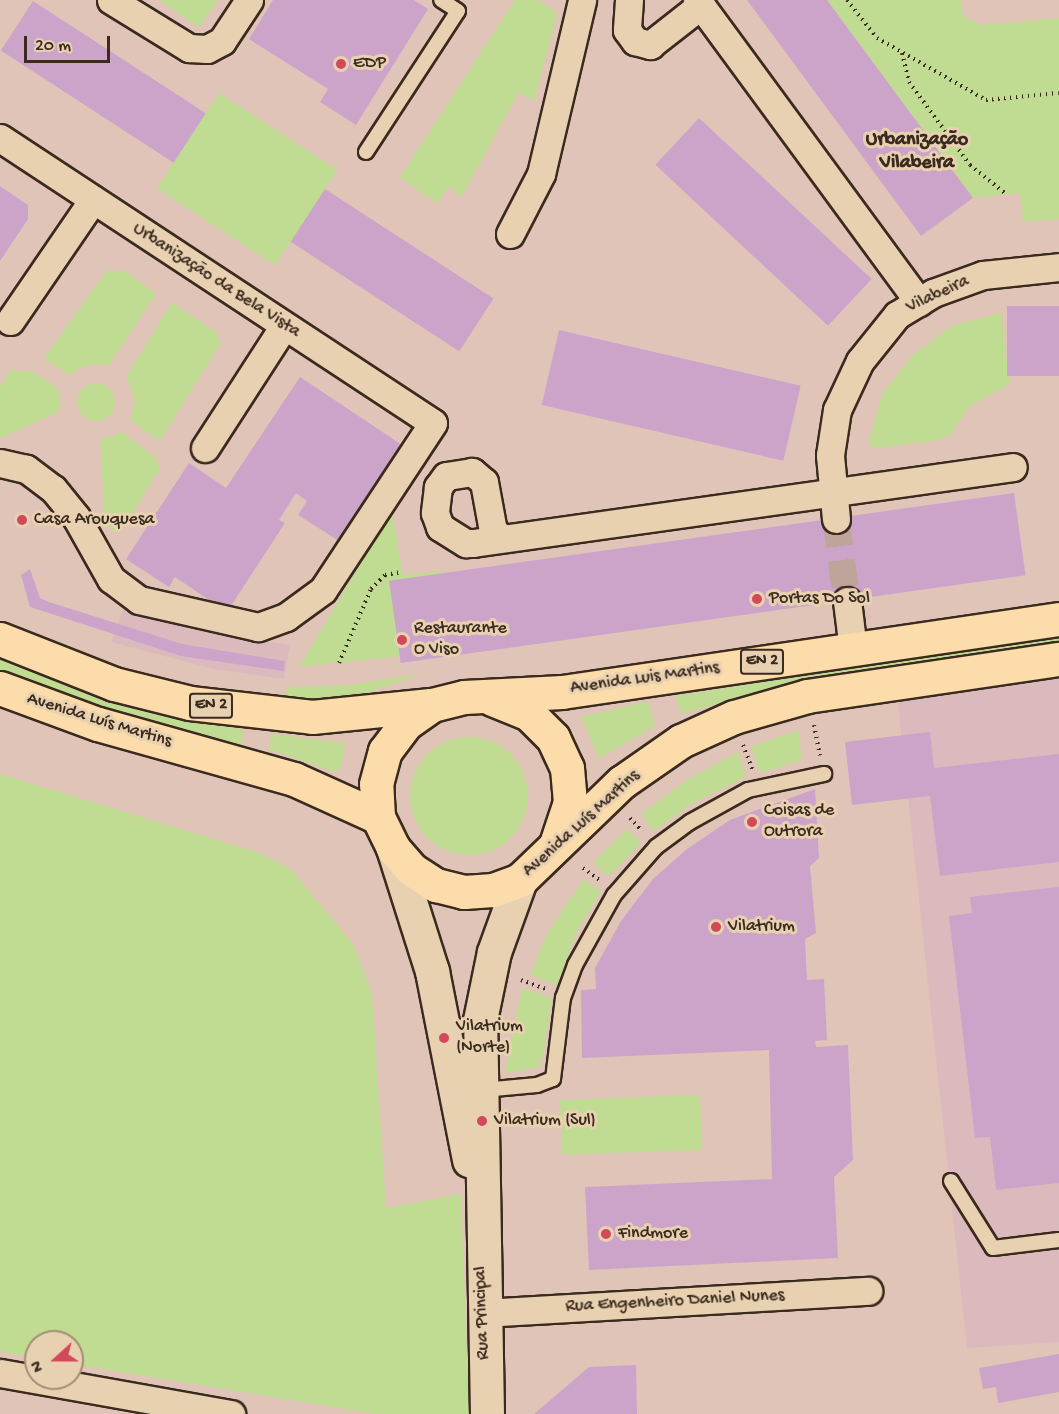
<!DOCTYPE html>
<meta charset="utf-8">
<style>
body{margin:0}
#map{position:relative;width:1059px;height:1414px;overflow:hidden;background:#e0c4b8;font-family:"Gochi Hand",sans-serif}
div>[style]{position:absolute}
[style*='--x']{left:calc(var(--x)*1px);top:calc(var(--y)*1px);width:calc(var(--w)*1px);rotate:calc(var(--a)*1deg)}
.built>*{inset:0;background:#dababd}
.green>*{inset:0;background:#c0db92;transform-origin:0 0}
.round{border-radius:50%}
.building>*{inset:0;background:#cda4c9;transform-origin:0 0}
.minor-tunnel>*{height:27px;margin-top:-13.5px;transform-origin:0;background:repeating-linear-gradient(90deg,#bfa599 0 27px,transparent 0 41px)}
.path>*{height:4px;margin-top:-2px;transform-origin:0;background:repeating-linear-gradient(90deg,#3b2a1e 0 1.5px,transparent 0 6px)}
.roads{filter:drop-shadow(2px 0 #3b2a1e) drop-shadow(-2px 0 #3b2a1e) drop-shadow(0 2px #3b2a1e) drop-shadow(0 -2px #3b2a1e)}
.service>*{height:14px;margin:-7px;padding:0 7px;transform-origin:7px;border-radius:7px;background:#e8d1b1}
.minor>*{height:27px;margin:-13.5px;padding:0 13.5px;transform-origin:13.5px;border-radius:13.5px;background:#e8d1b1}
.tertiary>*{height:33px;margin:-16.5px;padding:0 16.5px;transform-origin:16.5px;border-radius:16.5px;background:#e8d1b1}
.primary>*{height:33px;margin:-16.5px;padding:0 16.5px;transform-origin:16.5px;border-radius:16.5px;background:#fddcac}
.dots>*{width:16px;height:16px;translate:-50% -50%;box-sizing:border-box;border:3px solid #e8d1b1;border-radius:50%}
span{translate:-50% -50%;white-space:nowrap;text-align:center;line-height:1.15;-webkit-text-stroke:6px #e8d1b1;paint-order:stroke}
.shield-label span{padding:2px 4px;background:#e8d1b1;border:2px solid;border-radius:4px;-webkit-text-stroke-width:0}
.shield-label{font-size:16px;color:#3b2a1e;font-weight:700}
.poi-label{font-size:18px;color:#3b2a1e}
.left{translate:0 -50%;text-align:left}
.street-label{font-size:18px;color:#3b2a1e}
.neighbourhood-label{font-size:20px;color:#3b2a1e;font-weight:700}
.north{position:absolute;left:24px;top:1330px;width:60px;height:60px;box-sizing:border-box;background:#e8d1b1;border:2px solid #a38e76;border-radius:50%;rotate:249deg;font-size:16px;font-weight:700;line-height:24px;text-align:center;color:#3b2a1e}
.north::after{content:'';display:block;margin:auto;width:21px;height:27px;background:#d1495b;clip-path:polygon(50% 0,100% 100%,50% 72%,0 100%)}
.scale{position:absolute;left:24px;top:36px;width:86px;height:27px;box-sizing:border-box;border:3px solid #3b2a1e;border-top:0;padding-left:8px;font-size:18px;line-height:21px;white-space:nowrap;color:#3b2a1e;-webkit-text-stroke:4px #e8d1b1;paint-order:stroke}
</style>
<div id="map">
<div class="built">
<i style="clip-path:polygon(123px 609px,186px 628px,290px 645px,284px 679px,214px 669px,111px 642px)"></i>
<i style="clip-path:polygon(1059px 675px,1059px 1342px,967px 1348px,897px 694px)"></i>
</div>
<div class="green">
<i style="clip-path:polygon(159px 0,218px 0,199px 27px)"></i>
<i style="clip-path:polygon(515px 0,538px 0,557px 13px,534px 101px,519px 92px,461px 197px,448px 186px,437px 204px,400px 177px)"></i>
<i style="clip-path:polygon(827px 0,961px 0,963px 16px,982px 25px,1059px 18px,1059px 219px,1023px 222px,1020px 193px,973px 198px)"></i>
<i style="left:219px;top:93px;width:141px;height:114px;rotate:33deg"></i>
<i style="clip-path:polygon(107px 270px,126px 272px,156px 294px,109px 365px,87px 365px,69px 375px,44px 358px)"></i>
<i style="clip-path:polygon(172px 302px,217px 333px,220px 344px,160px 441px,130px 420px,135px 400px,126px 377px)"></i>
<i style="clip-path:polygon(1001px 313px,1010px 384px,971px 405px,950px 435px,940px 440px,875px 448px,868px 443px,883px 392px,914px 354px,953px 325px)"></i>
<i style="clip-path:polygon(10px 370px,33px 372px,60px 390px,60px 411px,0 438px,0 386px)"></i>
<i class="round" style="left:77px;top:383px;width:38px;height:38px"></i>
<i style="clip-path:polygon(122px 432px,155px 457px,160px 468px,120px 534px,105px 526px,100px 440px)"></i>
<i style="clip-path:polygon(392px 511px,403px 575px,440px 571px,451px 577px,390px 586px,401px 656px,299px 667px)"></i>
<i style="clip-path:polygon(1059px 635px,1059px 644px,786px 684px,682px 714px,675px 696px)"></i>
<i style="clip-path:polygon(0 658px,95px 696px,243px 730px,242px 746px,91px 705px,0 670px)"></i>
<i style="clip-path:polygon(425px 673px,351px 698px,281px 702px,288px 687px,349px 685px)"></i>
<i style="clip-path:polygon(648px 701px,655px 726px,599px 758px,581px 717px)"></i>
<i style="clip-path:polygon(798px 730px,802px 760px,760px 773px,751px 747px)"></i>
<i style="clip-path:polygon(272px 734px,345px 743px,341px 768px,335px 772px,268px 749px)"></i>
<i class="round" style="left:410px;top:737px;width:118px;height:118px"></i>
<i style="clip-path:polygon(738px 752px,746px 777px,696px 801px,654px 831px,641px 814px,687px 780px)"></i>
<i style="clip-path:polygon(0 774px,260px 853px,291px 869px,353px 944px,372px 994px,386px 1208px,461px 1194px,469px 1414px,375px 1414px,72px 1364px,72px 1342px,36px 1342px,36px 1358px,0 1352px)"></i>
<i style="left:627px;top:829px;width:20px;height:47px;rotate:45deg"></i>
<i style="clip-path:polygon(583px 880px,601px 890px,576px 934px,557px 985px,530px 975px,548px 932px)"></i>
<i style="clip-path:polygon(522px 988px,552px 998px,543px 1055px,539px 1067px,505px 1073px)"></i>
<i style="left:700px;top:1095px;width:55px;height:140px;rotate:88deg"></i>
</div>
<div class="building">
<i style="clip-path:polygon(273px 0,414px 0,428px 9px,356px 125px,320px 102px,328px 89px,249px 39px)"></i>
<i style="clip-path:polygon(747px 0,827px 0,973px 198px,921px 236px)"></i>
<i style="left:33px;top:1px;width:206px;height:59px;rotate:33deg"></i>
<i style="left:699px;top:118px;width:236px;height:64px;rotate:43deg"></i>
<i style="clip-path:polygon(0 186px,28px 205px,28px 219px,0 261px)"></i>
<i style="left:325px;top:189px;width:201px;height:63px;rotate:33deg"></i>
<i style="left:1059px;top:306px;width:70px;height:52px;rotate:90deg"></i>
<i style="left:559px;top:330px;width:248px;height:77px;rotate:13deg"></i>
<i style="clip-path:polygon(300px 377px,402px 445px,339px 541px,298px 515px,307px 501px,296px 493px,279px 520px,285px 523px,227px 612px,175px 577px,169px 587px,126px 559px,189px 463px,226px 488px)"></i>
<i style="left:1014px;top:493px;width:83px;height:631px;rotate:82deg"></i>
<i style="clip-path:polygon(30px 569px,40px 598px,49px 602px,182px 644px,285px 661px,284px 671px,181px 656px,30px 607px,21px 575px)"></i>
<i style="clip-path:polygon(930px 732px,934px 768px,1059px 754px,1059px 862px,940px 876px,930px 796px,852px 805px,845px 742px)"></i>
<i style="clip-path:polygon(815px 789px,819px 858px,810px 866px,816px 933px,805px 939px,807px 980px,824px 979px,827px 1040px,815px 1041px,816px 1047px,848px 1045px,853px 1160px,834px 1177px,838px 1258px,589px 1270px,585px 1187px,772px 1179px,769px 1050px,582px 1058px,581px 990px,596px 989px,595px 968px,621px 921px,653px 879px,687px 849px,730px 820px)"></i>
<i style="clip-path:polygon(1059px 887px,1059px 1183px,996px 1190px,990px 1137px,975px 1138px,949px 916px,972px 913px,970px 897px)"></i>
<i style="clip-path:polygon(1059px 1354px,1059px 1392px,998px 1403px,996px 1387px,983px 1389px,979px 1368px)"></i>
<i style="clip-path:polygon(636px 1365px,637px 1414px,534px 1414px,589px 1367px)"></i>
</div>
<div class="minor-tunnel">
<i style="--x:836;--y:519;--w:83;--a:82.4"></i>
</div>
<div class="path">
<i style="--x:847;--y:0;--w:48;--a:51.7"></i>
<i style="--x:877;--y:38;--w:125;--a:29.6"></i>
<i style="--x:986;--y:100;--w:73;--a:-5.5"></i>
<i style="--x:902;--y:53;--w:30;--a:76"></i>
<i style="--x:909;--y:82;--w:103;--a:53.7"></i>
<i style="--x:970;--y:165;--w:46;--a:38.9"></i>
<i style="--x:339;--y:663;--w:81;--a:-66.6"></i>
<i style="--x:371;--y:589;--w:20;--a:-45"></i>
<i style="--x:385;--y:575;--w:17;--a:-10"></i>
<i style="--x:814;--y:725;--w:31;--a:79"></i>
<i style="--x:743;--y:745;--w:26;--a:69"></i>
<i style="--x:630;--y:818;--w:18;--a:47"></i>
<i style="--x:583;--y:868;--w:22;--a:36"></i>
<i style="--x:521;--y:980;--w:27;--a:20"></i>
</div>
<div class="roads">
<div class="service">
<i style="--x:366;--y:152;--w:168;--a:-56.9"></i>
<i style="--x:458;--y:11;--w:20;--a:-147"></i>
<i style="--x:483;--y:1090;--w:54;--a:-5.3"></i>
<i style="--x:537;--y:1085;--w:17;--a:-21"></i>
<i style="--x:553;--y:1079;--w:82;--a:-83"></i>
<i style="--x:563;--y:998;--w:35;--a:-70"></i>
<i style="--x:575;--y:965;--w:80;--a:-60.9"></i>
<i style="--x:614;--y:895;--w:64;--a:-48.8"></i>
<i style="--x:656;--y:847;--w:42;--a:-36.3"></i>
<i style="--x:690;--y:822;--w:66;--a:-28.9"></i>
<i style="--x:748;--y:790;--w:78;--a:-11.9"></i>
<i style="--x:951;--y:1181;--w:79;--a:57.9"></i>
<i style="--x:993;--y:1248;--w:66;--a:-6.9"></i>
</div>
<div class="minor">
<i style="--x:111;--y:0;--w:92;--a:31.6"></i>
<i style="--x:189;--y:48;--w:18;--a:3"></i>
<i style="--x:207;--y:49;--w:17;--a:-28"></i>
<i style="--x:222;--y:41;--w:49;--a:-56.6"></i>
<i style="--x:629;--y:0;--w:30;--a:94"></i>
<i style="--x:627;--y:30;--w:14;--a:54"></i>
<i style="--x:635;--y:41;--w:16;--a:15"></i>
<i style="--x:650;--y:45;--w:65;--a:-38.1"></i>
<i style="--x:697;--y:0;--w:375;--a:53.7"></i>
<i style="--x:0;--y:138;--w:518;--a:33.35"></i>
<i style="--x:433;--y:423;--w:200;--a:123.4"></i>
<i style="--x:323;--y:590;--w:46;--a:143.9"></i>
<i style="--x:286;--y:617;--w:30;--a:160"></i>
<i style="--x:258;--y:627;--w:122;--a:-167.2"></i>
<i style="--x:139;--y:600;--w:35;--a:-143"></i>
<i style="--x:111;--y:579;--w:71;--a:-119.4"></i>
<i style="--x:76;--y:517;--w:36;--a:-129"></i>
<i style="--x:53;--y:489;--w:34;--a:-143"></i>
<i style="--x:26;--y:469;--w:27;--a:-167"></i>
<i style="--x:510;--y:234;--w:68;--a:-62.7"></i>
<i style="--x:541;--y:174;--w:179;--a:-76.7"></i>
<i style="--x:10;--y:321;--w:147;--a:-55.6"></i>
<i style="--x:205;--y:448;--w:145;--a:-57.1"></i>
<i style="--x:836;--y:519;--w:64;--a:-95.4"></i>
<i style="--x:830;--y:455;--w:46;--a:-81.2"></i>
<i style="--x:837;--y:410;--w:54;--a:-64.9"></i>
<i style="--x:860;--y:361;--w:59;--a:-51.2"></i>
<i style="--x:897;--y:315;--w:42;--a:-31.4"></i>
<i style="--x:933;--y:293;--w:53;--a:-19.8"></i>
<i style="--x:983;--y:275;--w:76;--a:-6"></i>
<i style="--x:502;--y:538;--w:11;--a:-142"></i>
<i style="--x:493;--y:531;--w:50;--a:-100.4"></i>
<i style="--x:484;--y:482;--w:16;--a:-140"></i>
<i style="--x:472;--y:472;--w:26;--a:171"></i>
<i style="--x:446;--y:476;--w:14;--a:126"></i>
<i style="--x:438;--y:487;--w:26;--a:97"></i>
<i style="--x:435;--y:513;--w:15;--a:70"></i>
<i style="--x:440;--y:527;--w:31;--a:32"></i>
<i style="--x:466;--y:543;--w:7;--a:0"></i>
<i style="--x:473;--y:543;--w:545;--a:-8.01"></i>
<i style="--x:847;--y:601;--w:48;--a:82.9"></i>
<i style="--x:483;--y:1313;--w:386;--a:-3.3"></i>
<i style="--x:0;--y:1373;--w:235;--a:10.1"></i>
</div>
<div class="tertiary">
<i style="--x:393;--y:848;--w:129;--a:72.4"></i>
<i style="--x:432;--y:971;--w:193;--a:78.9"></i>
<i style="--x:487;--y:1414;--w:394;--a:-91"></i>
<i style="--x:480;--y:1020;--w:69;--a:-78.4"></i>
<i style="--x:494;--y:952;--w:77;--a:-70.1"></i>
</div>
<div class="primary">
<i style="--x:0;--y:639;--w:123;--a:21.5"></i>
<i style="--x:114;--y:684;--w:78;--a:14"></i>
<i style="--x:190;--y:703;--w:123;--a:6.5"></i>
<i style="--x:312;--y:717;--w:119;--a:-5.8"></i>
<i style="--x:0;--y:688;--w:104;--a:20.2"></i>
<i style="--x:98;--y:724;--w:204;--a:15.7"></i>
<i style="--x:294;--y:779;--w:92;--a:24.3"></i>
<i style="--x:378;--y:817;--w:34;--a:64"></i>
<i style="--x:393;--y:848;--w:28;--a:49"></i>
<i style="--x:411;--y:869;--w:30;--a:33"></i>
<i style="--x:436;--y:885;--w:29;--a:14"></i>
<i style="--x:464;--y:892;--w:29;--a:-4"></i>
<i style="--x:493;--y:890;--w:29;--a:-20"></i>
<i style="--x:520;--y:880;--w:141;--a:-43.9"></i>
<i style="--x:622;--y:782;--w:72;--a:-34.8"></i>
<i style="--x:681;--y:741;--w:58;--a:-24.4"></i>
<i style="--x:734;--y:717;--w:76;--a:-16"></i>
<i style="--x:807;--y:696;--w:255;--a:-8.4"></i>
<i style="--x:492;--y:699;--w:40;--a:22"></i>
<i style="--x:529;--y:714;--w:34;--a:45"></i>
<i style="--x:553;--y:738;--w:33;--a:65"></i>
<i style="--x:567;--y:768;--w:34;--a:85"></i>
<i style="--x:570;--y:802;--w:44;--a:108.4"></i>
<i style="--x:378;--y:817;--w:33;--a:-93"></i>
<i style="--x:376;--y:784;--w:34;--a:-75"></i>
<i style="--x:385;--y:751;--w:34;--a:-53"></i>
<i style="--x:405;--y:724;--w:33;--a:-35"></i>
<i style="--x:432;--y:705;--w:33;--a:-14"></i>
<i style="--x:464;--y:697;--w:98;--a:-2.9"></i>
<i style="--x:562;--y:692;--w:502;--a:-8.36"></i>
</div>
</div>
<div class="dots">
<i style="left:341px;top:64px;background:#d1495b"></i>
<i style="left:22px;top:520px;background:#d1495b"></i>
<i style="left:757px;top:599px;background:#d1495b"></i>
<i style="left:402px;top:640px;background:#d1495b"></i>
<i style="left:752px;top:822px;background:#d1495b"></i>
<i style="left:716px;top:927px;background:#d1495b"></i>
<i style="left:444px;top:1038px;background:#d1495b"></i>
<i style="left:482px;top:1121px;background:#d1495b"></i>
<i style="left:606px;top:1234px;background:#d1495b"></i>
</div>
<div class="shield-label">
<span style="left:762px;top:662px">EN 2</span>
<span style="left:211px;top:706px">EN 2</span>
</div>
<div class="poi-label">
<span class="left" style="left:353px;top:64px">EDP</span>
<span class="left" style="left:34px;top:520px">Casa Arouquesa</span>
<span class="left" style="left:769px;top:599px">Portas Do Sol</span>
<span class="left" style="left:414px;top:640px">Restaurante<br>O Viso</span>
<span class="left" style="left:764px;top:822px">Coisas de<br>Outrora</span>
<span class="left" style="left:728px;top:927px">Vilatrium</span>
<span class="left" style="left:456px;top:1038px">Vilatrium<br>(Norte)</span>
<span class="left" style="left:494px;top:1121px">Vilatrium (Sul)</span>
<span class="left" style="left:618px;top:1234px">Findmore</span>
</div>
<div class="street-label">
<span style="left:216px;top:281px;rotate:33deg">Urbanização da Bela Vista</span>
<span style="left:938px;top:295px;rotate:-25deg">Vilabeira</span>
<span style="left:645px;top:679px;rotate:-8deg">Avenida Luis Martins</span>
<span style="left:99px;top:721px;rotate:17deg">Avenida Luís Martins</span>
<span style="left:582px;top:824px;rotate:-42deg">Avenida Luís Martins</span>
<span style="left:675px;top:1302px;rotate:-3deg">Rua Engenheiro Daniel Nunes</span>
<span style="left:483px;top:1313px;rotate:-92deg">Rua Principal</span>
</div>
<div class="neighbourhood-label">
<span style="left:917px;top:152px">Urbanização<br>Vilabeira</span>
</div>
<div class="north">N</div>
<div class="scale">20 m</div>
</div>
